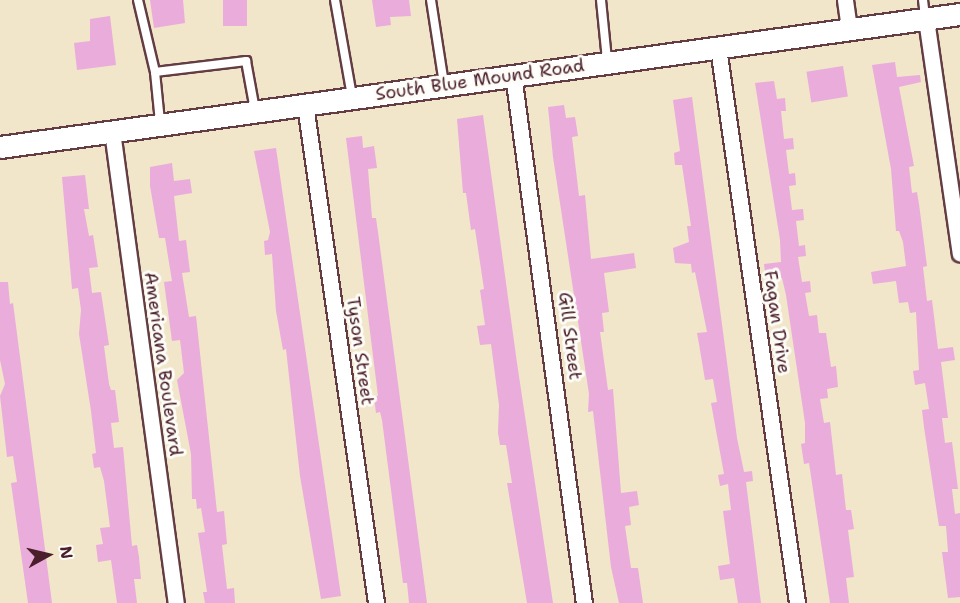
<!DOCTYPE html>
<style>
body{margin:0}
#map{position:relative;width:960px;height:603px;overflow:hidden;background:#f1e5ca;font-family:"Shantell Sans",sans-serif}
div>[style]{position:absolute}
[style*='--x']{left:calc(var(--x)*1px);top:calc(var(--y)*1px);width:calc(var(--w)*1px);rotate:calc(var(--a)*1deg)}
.building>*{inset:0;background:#eaacdb;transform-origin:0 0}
.roads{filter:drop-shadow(2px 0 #633d43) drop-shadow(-2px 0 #633d43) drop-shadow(0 2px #633d43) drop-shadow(0 -2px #633d43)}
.lane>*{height:8px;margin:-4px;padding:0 4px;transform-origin:4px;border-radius:4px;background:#fff}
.street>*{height:15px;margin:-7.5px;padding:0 7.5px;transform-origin:7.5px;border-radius:7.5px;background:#fff}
.secondary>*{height:21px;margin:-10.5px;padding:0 10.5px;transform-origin:10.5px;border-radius:10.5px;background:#fff}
span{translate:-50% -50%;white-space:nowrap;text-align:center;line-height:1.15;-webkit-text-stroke:6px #fdfcf7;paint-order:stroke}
.street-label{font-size:18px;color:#4a1f2b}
.north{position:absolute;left:18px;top:525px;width:60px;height:60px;-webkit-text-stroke:4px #fdfcf7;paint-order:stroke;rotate:82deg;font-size:16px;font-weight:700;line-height:24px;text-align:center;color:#4a1f2b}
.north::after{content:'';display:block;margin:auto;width:21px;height:27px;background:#4a1f2b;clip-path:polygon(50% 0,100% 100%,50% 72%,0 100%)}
</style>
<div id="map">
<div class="building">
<i style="clip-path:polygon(150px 0,183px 0,185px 23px,154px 28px)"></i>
<i style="left:223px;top:0;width:24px;height:26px"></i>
<i style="clip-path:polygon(372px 0,409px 0,411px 16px,390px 17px,391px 25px,376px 27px)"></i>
<i style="clip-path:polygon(110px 16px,116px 65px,77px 70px,74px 43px,90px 41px,90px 19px)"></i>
<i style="clip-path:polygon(895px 62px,897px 77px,920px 75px,921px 82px,899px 87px,914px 166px,909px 167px,912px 193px,917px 192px,919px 204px,927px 266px,923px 267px,927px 301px,932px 300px,938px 349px,953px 347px,955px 360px,941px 362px,948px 418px,942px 418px,945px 443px,952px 442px,958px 489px,952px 489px,955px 514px,960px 513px,960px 597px,948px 598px,942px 552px,948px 552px,946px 526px,939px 526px,924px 427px,922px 410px,929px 409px,925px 383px,915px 385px,913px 371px,919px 370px,916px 312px,910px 313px,908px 302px,899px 303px,896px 281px,873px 284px,871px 272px,906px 266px,903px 242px,899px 231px,896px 231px,891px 169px,872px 65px)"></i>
<i style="left:843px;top:66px;width:31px;height:37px;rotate:81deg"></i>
<i style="clip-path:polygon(774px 81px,777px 99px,785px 98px,786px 111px,781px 111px,784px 139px,793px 138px,794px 149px,786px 150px,789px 174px,795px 173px,796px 185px,789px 186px,792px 210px,803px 209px,804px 220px,796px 221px,799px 246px,805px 245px,806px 256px,798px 257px,802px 282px,810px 281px,811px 292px,805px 293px,809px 316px,817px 315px,819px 333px,826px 333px,831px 367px,836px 366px,838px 387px,827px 389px,828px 398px,820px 399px,824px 423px,830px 422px,836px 475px,842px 474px,846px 510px,851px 510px,854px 529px,848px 530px,854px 577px,846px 578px,849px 603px,830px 603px,809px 463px,804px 464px,801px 444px,805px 443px,805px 423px,786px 295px,782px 278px,766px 280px,764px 264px,781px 262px,780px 240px,755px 83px)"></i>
<i style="clip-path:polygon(692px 97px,737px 438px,744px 472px,752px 471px,753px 481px,746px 482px,761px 603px,738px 603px,734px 578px,720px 580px,718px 566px,730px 564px,723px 511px,731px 510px,728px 484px,720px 486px,718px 475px,724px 474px,711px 403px,717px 402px,713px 379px,705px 380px,699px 344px,697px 333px,707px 332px,695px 272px,692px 273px,691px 264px,675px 263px,673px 248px,689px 242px,687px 226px,691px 226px,682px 165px,675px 165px,674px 153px,680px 151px,673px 100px)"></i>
<i style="clip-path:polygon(564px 105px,566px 118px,575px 117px,578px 136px,572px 137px,579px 196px,585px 195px,591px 259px,634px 253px,636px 268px,604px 273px,609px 312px,602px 313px,604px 332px,600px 332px,608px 390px,613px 389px,621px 493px,637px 491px,639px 505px,629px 507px,631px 525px,625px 526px,631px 568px,638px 568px,643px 603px,619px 603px,611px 567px,593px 411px,588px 412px,589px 394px,553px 157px,548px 107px)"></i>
<i style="clip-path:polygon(483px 115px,517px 363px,553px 603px,527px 603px,507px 483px,512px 483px,506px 445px,500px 445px,498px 433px,499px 405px,491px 344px,480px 345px,477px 326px,485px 325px,480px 290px,484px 289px,475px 229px,471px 230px,466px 193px,463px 193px,457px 119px)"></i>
<i style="clip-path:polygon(362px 136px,363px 148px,374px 146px,377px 168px,368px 169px,372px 218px,376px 218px,378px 232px,427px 603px,409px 603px,407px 583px,403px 583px,382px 420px,380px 412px,376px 413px,374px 397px,378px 396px,346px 138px)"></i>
<i style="clip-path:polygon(276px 148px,341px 596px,321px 599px,300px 476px,286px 349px,283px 350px,276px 311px,272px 254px,265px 255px,264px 241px,268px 240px,270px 232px,254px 151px)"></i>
<i style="clip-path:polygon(172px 163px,174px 181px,190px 179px,192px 193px,174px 196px,179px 241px,186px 240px,190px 272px,182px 273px,189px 317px,196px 316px,217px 512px,224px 511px,227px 544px,222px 545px,227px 589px,234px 588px,235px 603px,205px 603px,203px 592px,207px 592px,198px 533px,205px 532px,201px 508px,197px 509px,196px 499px,192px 499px,191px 454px,177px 380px,184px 373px,180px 340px,172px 341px,164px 282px,172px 281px,165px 238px,159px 238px,150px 186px,150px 167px)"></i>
<i style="clip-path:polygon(85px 175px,89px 209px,84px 209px,89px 236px,93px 235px,98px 267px,89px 268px,92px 293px,101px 292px,109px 345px,104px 346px,109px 384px,111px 390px,115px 390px,119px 422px,111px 423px,114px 448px,123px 447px,132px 546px,137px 545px,139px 557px,141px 579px,134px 579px,137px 603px,117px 603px,111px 560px,98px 562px,96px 545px,103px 544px,100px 528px,110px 527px,104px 481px,100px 467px,94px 468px,92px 454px,96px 453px,91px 411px,79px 334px,81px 310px,78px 288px,72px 289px,62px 177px)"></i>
<i style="clip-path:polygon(0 282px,8px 282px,10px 304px,13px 303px,52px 603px,28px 603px,11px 483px,17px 482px,13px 456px,7px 457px,0 396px,5px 384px,0 360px)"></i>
</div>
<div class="roads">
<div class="lane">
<i style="--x:138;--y:0;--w:74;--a:76.7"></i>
<i style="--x:155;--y:72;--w:50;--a:84.3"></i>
<i style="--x:335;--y:0;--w:97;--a:80"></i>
<i style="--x:431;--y:0;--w:85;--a:81.2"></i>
<i style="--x:601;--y:0;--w:60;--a:84.3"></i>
<i style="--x:923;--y:0;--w:16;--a:83"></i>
<i style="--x:155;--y:72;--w:92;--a:-6.9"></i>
<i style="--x:246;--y:61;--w:50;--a:79.6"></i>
</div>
<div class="street">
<i style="--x:845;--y:0;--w:29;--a:82"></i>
<i style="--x:926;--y:19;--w:237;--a:81.8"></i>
<i style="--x:718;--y:47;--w:562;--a:81.91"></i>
<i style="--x:513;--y:74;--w:534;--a:82.36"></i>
<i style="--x:305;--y:104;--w:504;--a:81.9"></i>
<i style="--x:112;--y:131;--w:476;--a:82.3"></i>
</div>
<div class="secondary">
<i style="--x:0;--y:147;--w:969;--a:-7.89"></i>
</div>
</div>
<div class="street-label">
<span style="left:480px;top:80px;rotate:-8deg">South Blue Mound Road</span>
<span style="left:777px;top:322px;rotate:82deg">Fagan Drive</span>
<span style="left:570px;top:336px;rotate:83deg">Gill Street</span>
<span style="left:360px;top:351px;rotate:82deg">Tyson Street</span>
<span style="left:163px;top:364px;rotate:82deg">Americana Boulevard</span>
</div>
<div class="north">N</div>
</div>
